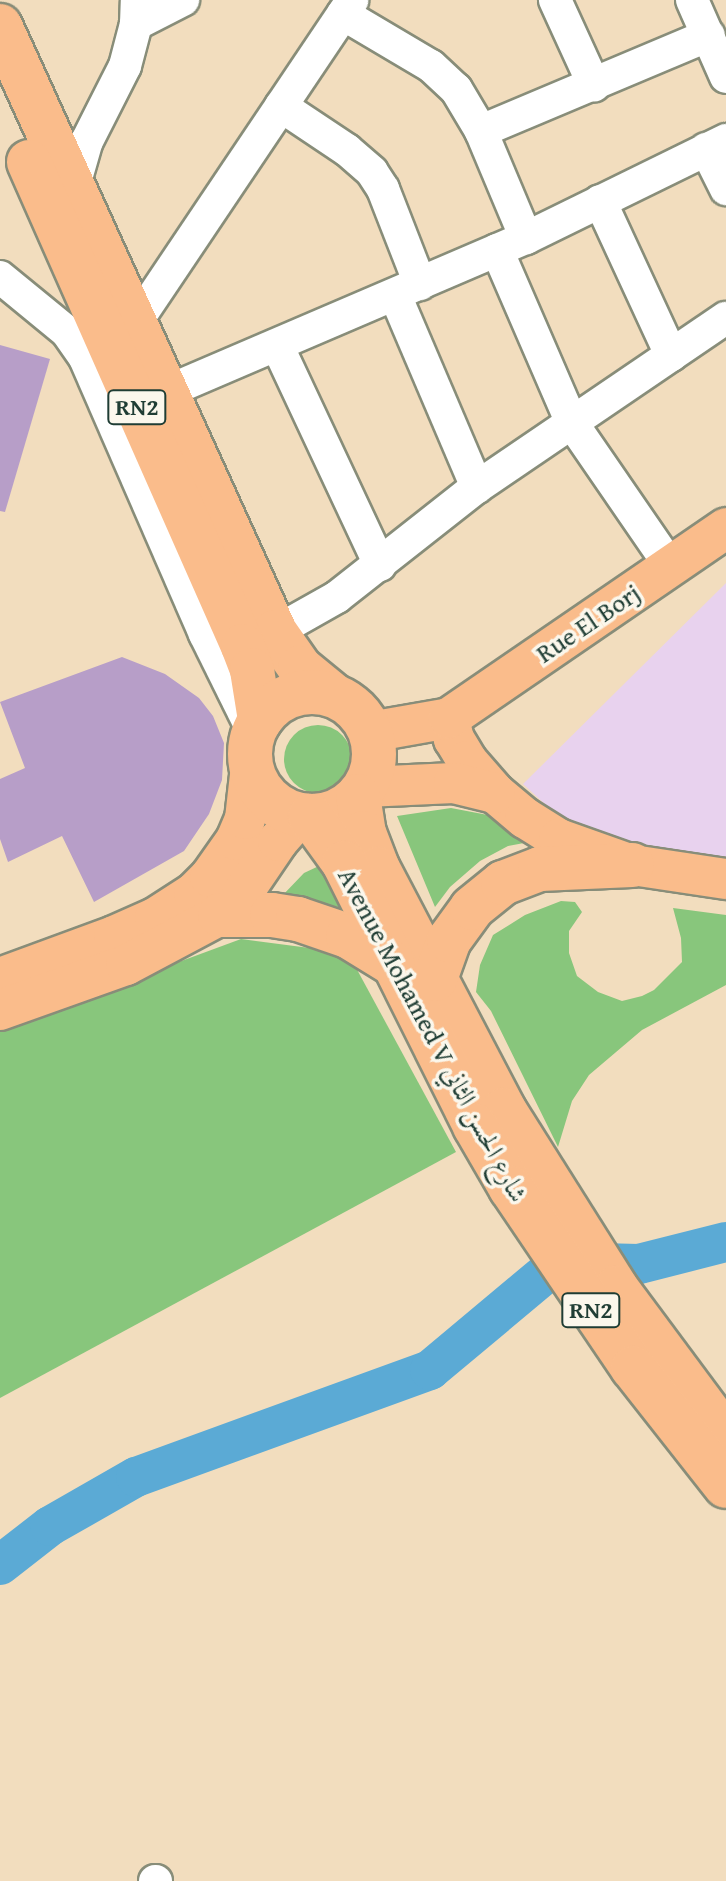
<!DOCTYPE html>
<meta charset="utf-8">
<style>
body{margin:0}
#map{position:relative;width:726px;height:1881px;overflow:hidden;background:#f2ddbe;font-family:"Gentium Book Plus",Amiri,serif}
div>[style]{position:absolute}
[style*='--x']{left:calc(var(--x)*1px);top:calc(var(--y)*1px);width:calc(var(--w)*1px);rotate:calc(var(--a)*1deg)}
.built>*{inset:0;background:#e8d2ee}
.green>*{inset:0;background:#88c67c}
.round{border-radius:50%}
.river>*{height:40px;margin:-20px;padding:0 20px;transform-origin:20px;border-radius:20px;background:#5baad5}
.building>*{inset:0;background:#b79ec8}
.roads{filter:drop-shadow(2px 0 #888d79) drop-shadow(-2px 0 #888d79) drop-shadow(0 2px #888d79) drop-shadow(0 -2px #888d79)}
.minor>*{height:32px;margin:-16px;padding:0 16px;transform-origin:16px;border-radius:16px;background:#fff}
.major>*{height:40px;margin:-20px;padding:0 20px;transform-origin:20px;border-radius:20px;background:#fabc8b}
.highway>*{height:44px;margin:-22px;padding:0 22px;transform-origin:22px;border-radius:22px;background:#fabc8b}
.highway>.ring{margin:-22px;padding:0;box-sizing:content-box;background:none;border:44px solid #fabc8b;border-radius:50%}
span{translate:-50% -50%;white-space:nowrap;text-align:center;line-height:1.15;-webkit-text-stroke:7px #fbf7ec;paint-order:stroke}
.shield-label span{padding:2px 6px;background:#fbf7ec;border:2px solid;border-radius:6px;-webkit-text-stroke-width:0}
.shield-label{font-size:24px;color:#1f3d34;font-weight:700}
.street-label{font-size:26px;color:#1f3d34}
</style>
<div id="map">
<div class="built">
<i style="clip-path:polygon(726px 583px,726px 867px,704px 866px,575px 827px,559px 817px,523px 784px)"></i>
</div>
<div class="green">
<i class="round" style="left:284px;top:725px;width:68px;height:68px"></i>
<i style="clip-path:polygon(451px 808px,493px 816px,524px 843px,508px 846px,480px 861px,450px 887px,435px 907px,397px 816px)"></i>
<i style="clip-path:polygon(321px 865px,344px 909px,306px 898px,281px 897px,304px 873px)"></i>
<i style="clip-path:polygon(561px 901px,575px 902px,582px 912px,569px 931px,569px 953px,577px 976px,598px 992px,622px 1001px,642px 996px,654px 990px,682px 962px,681px 938px,673px 908px,726px 915px,726px 985px,642px 1030px,589px 1075px,572px 1101px,558px 1147px,491px 1011px,476px 992px,480px 965px,493px 935px,525px 915px)"></i>
<i style="clip-path:polygon(241px 939px,348px 953px,456px 1152px,0 1398px,0 1028px)"></i>
</div>
<div class="river">
<i style="--x:0;--y:1565;--w:63;--a:-38"></i>
<i style="--x:50;--y:1526;--w:99;--a:-29.7"></i>
<i style="--x:136;--y:1477;--w:313;--a:-20"></i>
<i style="--x:430;--y:1370;--w:168;--a:-39.9"></i>
<i style="--x:559;--y:1262;--w:80;--a:1.4"></i>
<i style="--x:639;--y:1264;--w:90;--a:-14.2"></i>
</div>
<div class="building">
<i style="clip-path:polygon(0 345px,50px 359px,5px 512px,0 511px)"></i>
<i style="clip-path:polygon(122px 657px,165px 674px,199px 698px,213px 716px,224px 743px,222px 780px,209px 814px,184px 851px,94px 902px,62px 836px,8px 862px,0 839px,0 779px,25px 768px,0 702px)"></i>
</div>
<div class="roads">
<div class="minor">
<i style="--x:555;--y:0;--w:94;--a:65.4"></i>
<i style="--x:692;--y:0;--w:84;--a:66.2"></i>
<i style="--x:343;--y:14;--w:102;--a:30.6"></i>
<i style="--x:431;--y:66;--w:34;--a:43"></i>
<i style="--x:456;--y:89;--w:49;--a:59.2"></i>
<i style="--x:481;--y:131;--w:116;--a:67.2"></i>
<i style="--x:136;--y:24;--w:53;--a:-27.1"></i>
<i style="--x:281;--y:106;--w:79;--a:33.7"></i>
<i style="--x:347;--y:150;--w:33;--a:41"></i>
<i style="--x:372;--y:172;--w:20;--a:57"></i>
<i style="--x:383;--y:189;--w:102;--a:68.7"></i>
<i style="--x:481;--y:131;--w:247;--a:-22.8"></i>
<i style="--x:706;--y:149;--w:45;--a:63.4"></i>
<i style="--x:76;--y:193;--w:18;--a:-87"></i>
<i style="--x:77;--y:175;--w:35;--a:-74"></i>
<i style="--x:87;--y:141;--w:84;--a:-63.1"></i>
<i style="--x:125;--y:66;--w:43;--a:-75.3"></i>
<i style="--x:136;--y:24;--w:24;--a:-88"></i>
<i style="--x:600;--y:201;--w:170;--a:65.2"></i>
<i style="--x:497;--y:250;--w:189;--a:66.6"></i>
<i style="--x:572;--y:423;--w:175;--a:55.5"></i>
<i style="--x:0;--y:277;--w:87;--a:39.4"></i>
<i style="--x:67;--y:332;--w:32;--a:55"></i>
<i style="--x:85;--y:358;--w:301;--a:66.5"></i>
<i style="--x:205;--y:634;--w:106;--a:63.7"></i>
<i style="--x:395;--y:295;--w:209;--a:66.9"></i>
<i style="--x:136;--y:322;--w:388;--a:-56.1"></i>
<i style="--x:277;--y:345;--w:243;--a:64.9"></i>
<i style="--x:166;--y:392;--w:392;--a:-23.2"></i>
<i style="--x:526;--y:238;--w:223;--a:-26.1"></i>
<i style="--x:275;--y:632;--w:71;--a:-29.4"></i>
<i style="--x:337;--y:597;--w:178;--a:-38.2"></i>
<i style="--x:477;--y:487;--w:301;--a:-34.2"></i>
<i style="--x:155;--y:1881;--w:1;--a:0"></i>
</div>
<div class="major">
<i style="--x:449;--y:718;--w:22;--a:77"></i>
<i style="--x:454;--y:739;--w:26;--a:59"></i>
<i style="--x:467;--y:761;--w:43;--a:48.8"></i>
<i style="--x:495;--y:793;--w:39;--a:40"></i>
<i style="--x:525;--y:818;--w:40;--a:32"></i>
<i style="--x:559;--y:839;--w:77;--a:19.6"></i>
<i style="--x:632;--y:865;--w:95;--a:8.5"></i>
<i style="--x:370;--y:732;--w:80;--a:-10"></i>
<i style="--x:449;--y:718;--w:336;--a:-34.4"></i>
<i style="--x:365;--y:787;--w:89;--a:-2.6"></i>
<i style="--x:454;--y:783;--w:42;--a:13.7"></i>
<i style="--x:0;--y:978;--w:121;--a:-20.2"></i>
<i style="--x:114;--y:936;--w:45;--a:-23.7"></i>
<i style="--x:155;--y:918;--w:46;--a:-32.7"></i>
<i style="--x:194;--y:893;--w:23;--a:-45"></i>
<i style="--x:210;--y:877;--w:45;--a:-54.9"></i>
<i style="--x:236;--y:840;--w:23;--a:-67"></i>
<i style="--x:245;--y:819;--w:53;--a:-83.5"></i>
<i style="--x:0;--y:1010;--w:134;--a:-19.7"></i>
<i style="--x:126;--y:965;--w:106;--a:-28"></i>
<i style="--x:220;--y:915;--w:30;--a:-44"></i>
<i style="--x:242;--y:894;--w:64;--a:-55.8"></i>
<i style="--x:278;--y:841;--w:35;--a:-49"></i>
</div>
<div class="highway">
<i style="--x:0;--y:26;--w:665;--a:65.59"></i>
<i style="--x:275;--y:632;--w:44;--a:55.2"></i>
<i style="--x:300;--y:668;--w:43;--a:39.3"></i>
<i style="--x:29;--y:162;--w:529;--a:66.15"></i>
<i style="--x:243;--y:646;--w:26;--a:69"></i>
<i style="--x:252;--y:670;--w:51;--a:80.9"></i>
<i class="ring" style="left:250px;top:692px;width:80px;height:80px"></i>
<i style="--x:358;--y:796;--w:37;--a:81"></i>
<i style="--x:364;--y:833;--w:39;--a:69"></i>
<i style="--x:378;--y:869;--w:272;--a:62.4"></i>
<i style="--x:504;--y:1110;--w:210;--a:57.8"></i>
<i style="--x:616;--y:1288;--w:184;--a:53.4"></i>
<i style="--x:310;--y:816;--w:58;--a:54.1"></i>
<i style="--x:344;--y:863;--w:294;--a:63.5"></i>
<i style="--x:475;--y:1126;--w:72;--a:59.9"></i>
<i style="--x:511;--y:1188;--w:217;--a:55.9"></i>
<i style="--x:633;--y:1368;--w:150;--a:51.8"></i>
<i style="--x:220;--y:915;--w:52;--a:0"></i>
<i style="--x:272;--y:915;--w:26;--a:9"></i>
<i style="--x:298;--y:919;--w:53;--a:18.8"></i>
<i style="--x:348;--y:936;--w:52;--a:31.5"></i>
<i style="--x:435;--y:979;--w:41;--a:-70.3"></i>
<i style="--x:449;--y:940;--w:39;--a:-54"></i>
<i style="--x:472;--y:908;--w:40;--a:-39"></i>
<i style="--x:503;--y:883;--w:40;--a:-21"></i>
<i style="--x:540;--y:869;--w:92;--a:-2.5"></i>
</div>
</div>
<div class="shield-label">
<span style="left:137px;top:407px">RN2</span>
<span style="left:591px;top:1310px">RN2</span>
</div>
<div class="street-label">
<span style="left:588px;top:623px;rotate:-34deg">Rue El Borj</span>
<span style="left:433px;top:1035px;rotate:62deg">Avenue Mohamed V شارع الحسن الثاني</span>
</div>
</div>
